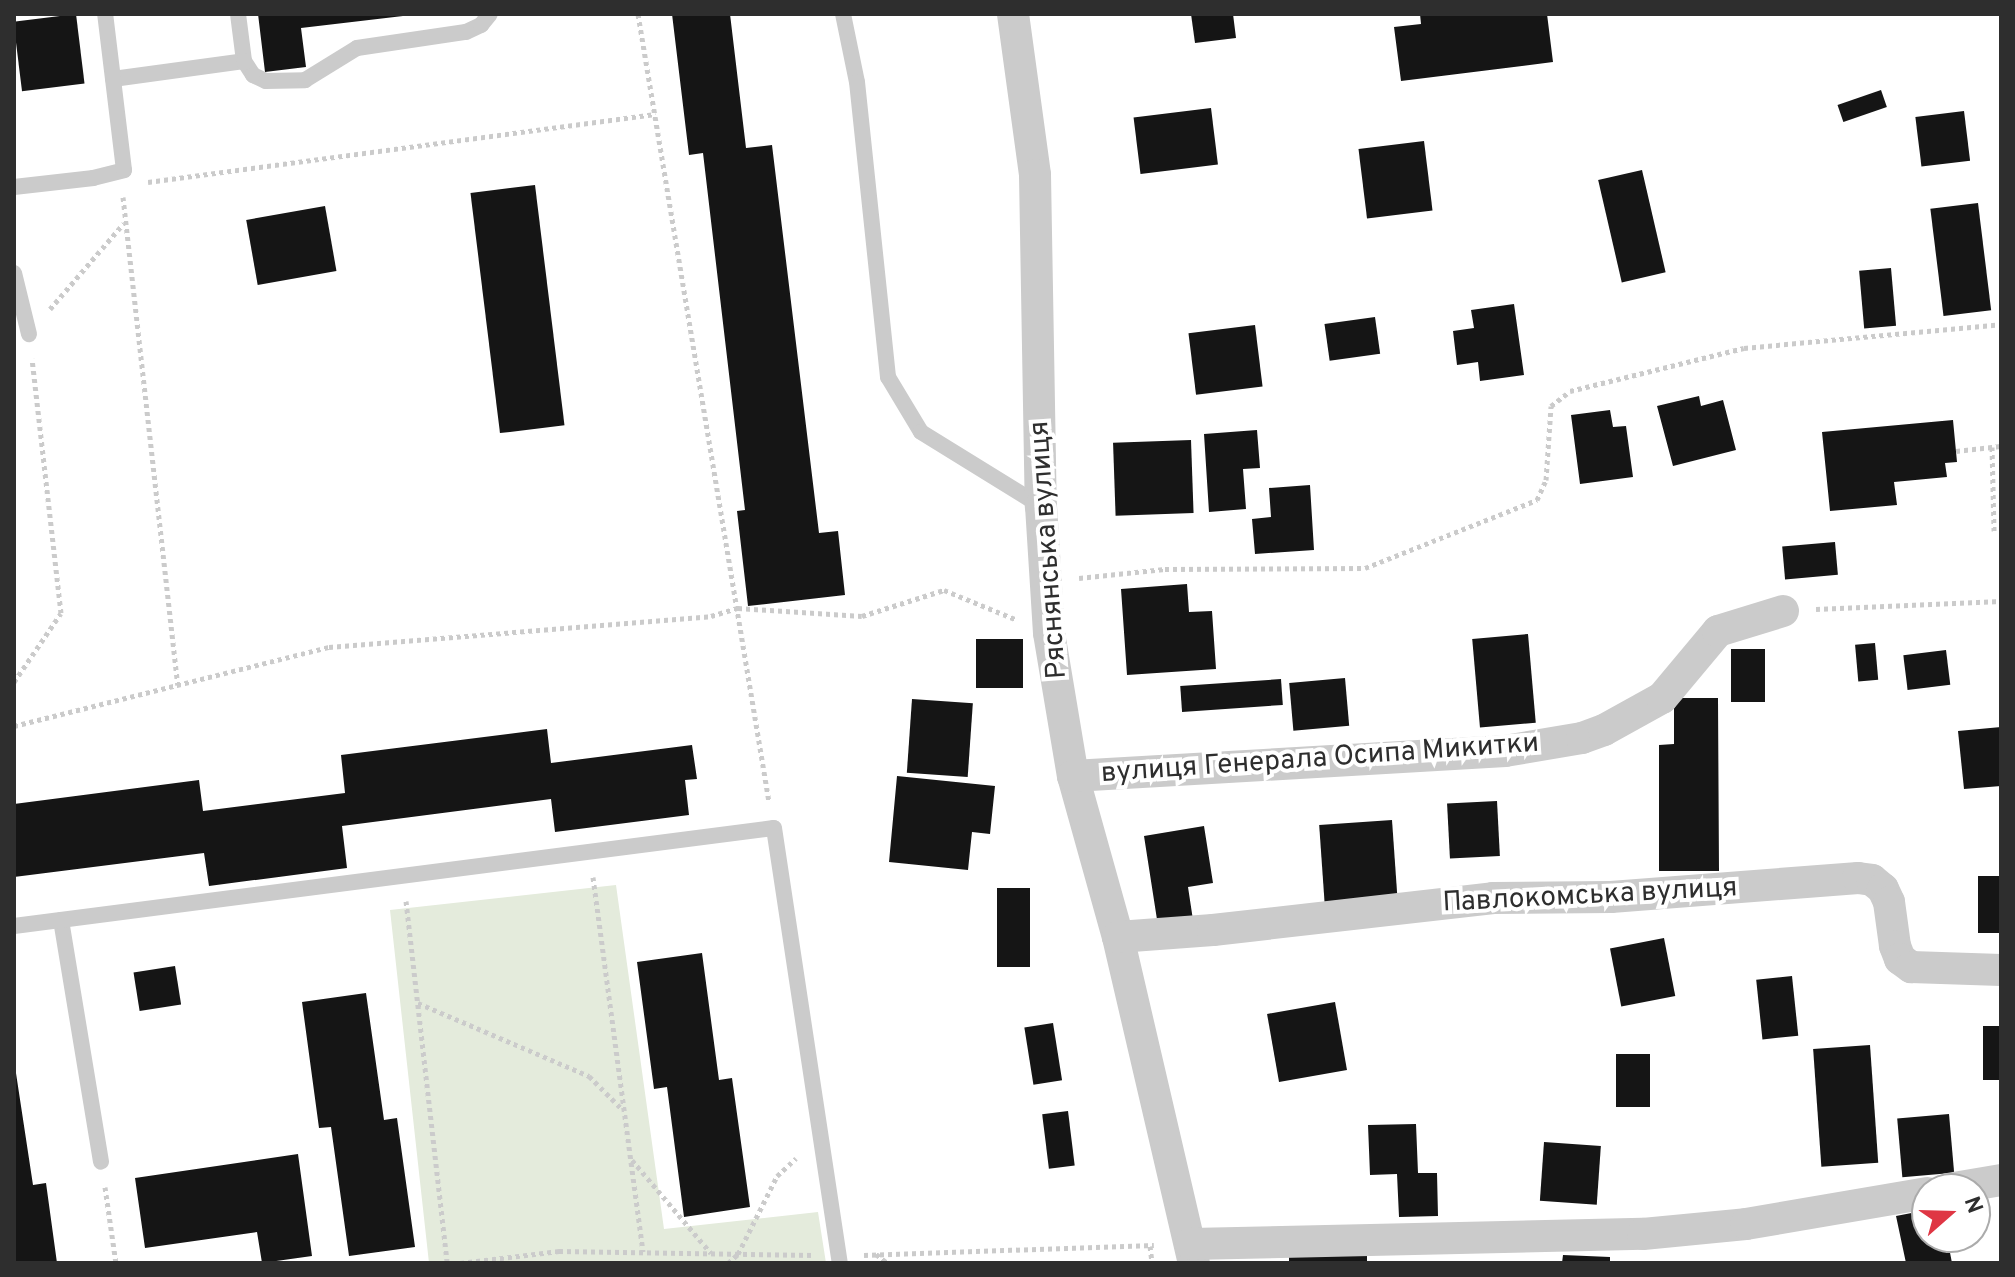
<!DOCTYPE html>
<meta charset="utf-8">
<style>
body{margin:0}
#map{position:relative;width:2015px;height:1277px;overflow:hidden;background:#fff;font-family:Overpass,sans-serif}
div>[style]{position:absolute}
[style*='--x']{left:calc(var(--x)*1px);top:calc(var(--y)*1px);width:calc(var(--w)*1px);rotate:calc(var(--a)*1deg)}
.green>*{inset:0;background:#e4ebdc}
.building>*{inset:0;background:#151515;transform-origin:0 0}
.path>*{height:5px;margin-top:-2.5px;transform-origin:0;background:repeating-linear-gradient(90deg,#cbcbcb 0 4px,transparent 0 8px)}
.service>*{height:16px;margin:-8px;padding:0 8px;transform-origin:8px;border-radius:8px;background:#cbcbcb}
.minor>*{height:32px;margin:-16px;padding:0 16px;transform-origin:16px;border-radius:16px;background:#cbcbcb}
span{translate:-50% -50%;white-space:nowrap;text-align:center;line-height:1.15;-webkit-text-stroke:8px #fff;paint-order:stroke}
.street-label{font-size:28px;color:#2e2e2e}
.frame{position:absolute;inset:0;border:16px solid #2e2e2e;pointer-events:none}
.north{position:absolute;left:1911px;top:1173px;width:80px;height:80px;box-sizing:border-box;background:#fff;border:2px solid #ababab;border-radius:50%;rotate:70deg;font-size:22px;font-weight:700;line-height:32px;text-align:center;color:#2e2e2e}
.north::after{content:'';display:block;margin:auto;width:28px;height:36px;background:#df3644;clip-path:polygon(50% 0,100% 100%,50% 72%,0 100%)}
</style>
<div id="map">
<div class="green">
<i style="clip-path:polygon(616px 885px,664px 1229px,818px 1212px,826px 1263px,429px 1263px,390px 910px)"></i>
</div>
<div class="building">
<i style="left:76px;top:14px;width:70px;height:63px;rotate:83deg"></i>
<i style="clip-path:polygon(258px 14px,402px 14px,403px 16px,301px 28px,306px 67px,265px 72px)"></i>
<i style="clip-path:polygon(672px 14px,730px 14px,746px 148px,772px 145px,819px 533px,838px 531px,845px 595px,748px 606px,737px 511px,745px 510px,703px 153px,689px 155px)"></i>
<i style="clip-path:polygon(1191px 14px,1233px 14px,1236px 38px,1195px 43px)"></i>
<i style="clip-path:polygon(1420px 14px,1547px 14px,1553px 62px,1401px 81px,1394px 27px,1421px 24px)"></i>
<i style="left:1881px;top:90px;width:18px;height:46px;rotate:71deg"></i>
<i style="left:1211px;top:108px;width:57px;height:78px;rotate:83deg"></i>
<i style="left:1964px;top:111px;width:50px;height:49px;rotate:83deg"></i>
<i style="left:1424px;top:141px;width:70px;height:66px;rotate:83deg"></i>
<i style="left:1642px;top:170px;width:105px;height:45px;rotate:77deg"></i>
<i style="left:535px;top:185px;width:242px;height:65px;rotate:83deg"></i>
<i style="left:1978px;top:203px;width:108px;height:48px;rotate:83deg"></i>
<i style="left:325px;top:206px;width:66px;height:80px;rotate:80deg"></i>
<i style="left:1891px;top:268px;width:58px;height:32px;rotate:85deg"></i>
<i style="clip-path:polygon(1514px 304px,1524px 375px,1480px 381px,1478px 362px,1457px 365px,1453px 331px,1474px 328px,1471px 310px)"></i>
<i style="left:1375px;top:317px;width:37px;height:51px;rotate:82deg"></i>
<i style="left:1255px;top:325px;width:62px;height:67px;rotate:83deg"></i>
<i style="clip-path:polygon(1699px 396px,1701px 406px,1723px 400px,1736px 450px,1673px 466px,1657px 406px)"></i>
<i style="clip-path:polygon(1610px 410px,1613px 427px,1626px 426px,1633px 477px,1580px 484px,1571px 415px)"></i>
<i style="clip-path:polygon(1953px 420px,1957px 462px,1945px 463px,1947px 477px,1894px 482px,1897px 505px,1830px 511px,1822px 432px)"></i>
<i style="clip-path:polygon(1257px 430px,1260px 468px,1243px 469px,1246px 509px,1209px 512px,1204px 434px)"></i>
<i style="left:1191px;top:440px;width:73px;height:78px;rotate:88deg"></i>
<i style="clip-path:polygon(1310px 485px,1314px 550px,1255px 554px,1252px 519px,1271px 517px,1269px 488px)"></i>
<i style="left:1835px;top:542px;width:33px;height:53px;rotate:85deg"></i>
<i style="clip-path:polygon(1187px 584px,1189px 612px,1212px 611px,1216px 669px,1127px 675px,1121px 589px)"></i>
<i style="left:1528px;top:634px;width:89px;height:56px;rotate:85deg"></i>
<i style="left:976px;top:639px;width:47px;height:49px"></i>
<i style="left:1875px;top:643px;width:37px;height:20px;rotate:85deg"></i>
<i style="left:1731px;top:649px;width:34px;height:53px"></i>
<i style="left:1946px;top:650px;width:35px;height:43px;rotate:83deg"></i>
<i style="left:1345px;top:678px;width:48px;height:56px;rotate:85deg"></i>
<i style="left:1281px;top:679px;width:26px;height:101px;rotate:86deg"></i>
<i style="clip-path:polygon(1674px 698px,1718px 698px,1719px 871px,1659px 871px,1659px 745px,1674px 744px)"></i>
<i style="left:912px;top:699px;width:61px;height:74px;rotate:4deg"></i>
<i style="clip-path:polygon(2001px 727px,2001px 786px,1964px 789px,1958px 731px)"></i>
<i style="clip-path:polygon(547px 729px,551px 763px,692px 745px,697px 779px,685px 780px,689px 815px,555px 832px,551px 799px,342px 826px,347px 868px,209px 886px,204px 853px,14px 877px,14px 804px,199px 780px,203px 811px,345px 793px,341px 755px)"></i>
<i style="clip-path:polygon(897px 776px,995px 786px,990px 834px,972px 832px,968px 870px,889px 862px)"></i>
<i style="left:1497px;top:801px;width:55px;height:50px;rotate:87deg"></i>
<i style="left:1392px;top:820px;width:77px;height:73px;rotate:86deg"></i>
<i style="clip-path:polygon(1204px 826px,1213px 883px,1188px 887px,1193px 920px,1158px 926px,1144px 836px)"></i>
<i style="left:2001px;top:876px;width:57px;height:23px;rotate:90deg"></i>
<i style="left:997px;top:888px;width:33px;height:79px"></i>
<i style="left:1664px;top:938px;width:59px;height:55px;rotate:79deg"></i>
<i style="clip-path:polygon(702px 953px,719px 1080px,732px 1078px,750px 1207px,684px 1217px,667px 1087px,654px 1089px,637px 962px)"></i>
<i style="left:175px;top:966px;width:39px;height:42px;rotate:81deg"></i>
<i style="left:1792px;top:976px;width:60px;height:36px;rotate:84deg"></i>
<i style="clip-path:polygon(366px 993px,384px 1120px,397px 1118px,415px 1247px,349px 1256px,331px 1127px,319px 1128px,302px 1002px)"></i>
<i style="left:1335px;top:1002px;width:69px;height:69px;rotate:80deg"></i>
<i style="left:1053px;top:1023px;width:58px;height:29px;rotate:81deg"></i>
<i style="left:2001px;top:1026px;width:54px;height:18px;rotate:90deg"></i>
<i style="left:1870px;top:1045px;width:118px;height:57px;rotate:86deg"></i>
<i style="left:1616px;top:1054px;width:34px;height:53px"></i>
<i style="clip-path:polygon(14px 1060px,33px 1185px,46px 1183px,57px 1263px,14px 1263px)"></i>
<i style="left:1068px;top:1111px;width:55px;height:26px;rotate:83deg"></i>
<i style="left:1949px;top:1114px;width:59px;height:52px;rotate:85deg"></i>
<i style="clip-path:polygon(1416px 1124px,1418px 1173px,1437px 1173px,1438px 1216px,1399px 1217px,1397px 1174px,1370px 1175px,1368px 1125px)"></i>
<i style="left:1544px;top:1142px;width:57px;height:59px;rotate:4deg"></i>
<i style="clip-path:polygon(298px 1154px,312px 1256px,262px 1263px,257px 1232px,145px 1248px,135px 1178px)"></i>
<i style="clip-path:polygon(1927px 1210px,1927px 1237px,1947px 1237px,1952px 1263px,1906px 1263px,1896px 1216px)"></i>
<i style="clip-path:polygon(1563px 1255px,1610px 1257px,1610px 1263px,1562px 1263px)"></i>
<i style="left:1289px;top:1256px;width:78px;height:7px"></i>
</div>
<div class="path">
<i style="--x:638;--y:14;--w:799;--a:80.56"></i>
<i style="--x:148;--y:182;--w:512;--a:-7.64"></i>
<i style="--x:123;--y:197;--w:491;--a:83.6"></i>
<i style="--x:50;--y:309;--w:113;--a:-49.3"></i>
<i style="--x:1992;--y:447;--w:84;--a:88.6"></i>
<i style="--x:1956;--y:451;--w:45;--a:-6.3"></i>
<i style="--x:1079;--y:578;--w:86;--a:-6"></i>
<i style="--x:1165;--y:569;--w:200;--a:-0.3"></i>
<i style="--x:1365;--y:568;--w:185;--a:-21.6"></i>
<i style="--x:1537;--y:500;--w:22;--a:-66"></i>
<i style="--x:1546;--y:480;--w:74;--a:-86.1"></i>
<i style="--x:1551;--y:406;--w:24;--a:-38"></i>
<i style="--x:1570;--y:391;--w:179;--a:-13.9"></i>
<i style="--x:1744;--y:348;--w:258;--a:-5.3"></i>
<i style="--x:1816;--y:609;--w:185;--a:-2.5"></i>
<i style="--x:14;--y:682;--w:83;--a:-55.7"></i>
<i style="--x:61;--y:613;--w:256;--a:-96.5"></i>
<i style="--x:14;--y:726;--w:325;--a:-14.1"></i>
<i style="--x:329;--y:647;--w:383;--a:-4.6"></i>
<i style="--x:711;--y:616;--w:28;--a:-17"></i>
<i style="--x:738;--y:608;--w:124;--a:3.7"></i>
<i style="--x:862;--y:616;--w:86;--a:-17.6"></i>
<i style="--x:944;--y:590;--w:77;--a:22.2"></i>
<i style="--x:593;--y:877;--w:378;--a:82.4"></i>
<i style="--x:406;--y:901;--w:364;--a:83.5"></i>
<i style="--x:418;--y:1003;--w:186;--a:23.1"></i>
<i style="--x:589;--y:1076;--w:48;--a:45"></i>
<i style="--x:632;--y:1160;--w:122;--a:49.7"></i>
<i style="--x:105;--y:1187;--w:77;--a:81.8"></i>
<i style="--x:1150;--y:1246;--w:17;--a:83"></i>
<i style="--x:876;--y:1254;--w:14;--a:39"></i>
<i style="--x:864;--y:1255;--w:290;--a:-2"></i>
<i style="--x:460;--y:1263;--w:100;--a:-6.9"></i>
<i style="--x:559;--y:1251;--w:255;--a:0.9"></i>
<i style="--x:728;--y:1263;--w:13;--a:-42"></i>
<i style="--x:738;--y:1254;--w:87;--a:-63.4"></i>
<i style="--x:777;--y:1176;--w:26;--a:-43"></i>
</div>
<div class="service">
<i style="--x:238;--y:14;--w:47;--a:82.7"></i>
<i style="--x:843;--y:14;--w:69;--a:78.4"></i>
<i style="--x:857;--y:82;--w:297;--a:84"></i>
<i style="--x:888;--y:377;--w:64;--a:59"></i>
<i style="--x:921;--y:432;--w:141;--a:31.7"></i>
<i style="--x:113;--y:79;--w:132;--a:-7.8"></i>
<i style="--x:244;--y:61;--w:17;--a:57"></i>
<i style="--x:253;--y:75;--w:14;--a:25"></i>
<i style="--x:266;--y:81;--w:39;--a:-1"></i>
<i style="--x:305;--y:80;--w:61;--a:-31.6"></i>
<i style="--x:357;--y:48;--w:110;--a:-8.4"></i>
<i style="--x:466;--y:32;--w:17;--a:-25"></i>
<i style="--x:481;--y:25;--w:14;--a:-51"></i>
<i style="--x:14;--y:187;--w:80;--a:-6.5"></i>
<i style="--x:93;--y:178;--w:32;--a:-14"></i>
<i style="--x:124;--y:170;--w:157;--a:-96.9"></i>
<i style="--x:14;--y:273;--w:63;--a:76.2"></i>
<i style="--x:61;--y:920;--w:245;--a:80.6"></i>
<i style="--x:14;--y:926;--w:766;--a:-7.35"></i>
<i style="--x:774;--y:828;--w:440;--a:81.4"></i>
</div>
<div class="minor">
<i style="--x:1013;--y:14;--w:162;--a:82.2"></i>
<i style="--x:1035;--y:175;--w:331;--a:89"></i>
<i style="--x:1041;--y:506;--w:127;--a:86.4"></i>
<i style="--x:1049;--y:633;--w:145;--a:80.5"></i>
<i style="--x:1073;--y:776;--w:167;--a:74.4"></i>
<i style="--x:1118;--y:937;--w:335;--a:76.9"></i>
<i style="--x:1073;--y:776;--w:433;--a:-3.3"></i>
<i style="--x:1505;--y:751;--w:78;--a:-9.6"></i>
<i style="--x:1582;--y:738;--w:23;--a:-20"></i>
<i style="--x:1604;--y:730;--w:66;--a:-28.9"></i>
<i style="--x:1662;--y:698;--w:87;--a:-50.1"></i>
<i style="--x:1718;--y:631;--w:68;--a:-17.1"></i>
<i style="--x:1118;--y:937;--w:95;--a:-4.2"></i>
<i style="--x:1213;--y:930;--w:282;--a:-6.5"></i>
<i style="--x:1493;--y:898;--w:118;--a:-0.5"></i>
<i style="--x:1611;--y:897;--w:248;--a:-4.4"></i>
<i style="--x:1858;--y:878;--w:14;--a:8"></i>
<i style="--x:1872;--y:880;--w:14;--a:39"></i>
<i style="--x:1883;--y:889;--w:14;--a:65"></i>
<i style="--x:1889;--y:902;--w:44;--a:82.2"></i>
<i style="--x:1895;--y:946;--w:14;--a:69"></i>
<i style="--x:1900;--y:959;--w:14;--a:36"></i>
<i style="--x:1911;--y:967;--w:90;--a:1.9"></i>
<i style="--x:1948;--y:1189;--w:54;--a:-9.6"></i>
<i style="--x:1191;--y:1244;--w:452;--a:-1.3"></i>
<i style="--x:1643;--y:1234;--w:103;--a:-5.5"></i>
<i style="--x:1746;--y:1224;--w:184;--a:-9.7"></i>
</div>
<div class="street-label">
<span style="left:1049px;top:550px;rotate:-94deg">Ряснянська вулиця</span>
<span style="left:1320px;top:759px;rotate:-4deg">вулиця Генерала Осипа Микитки</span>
<span style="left:1590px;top:896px;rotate:-3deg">Павлокомська вулиця</span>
</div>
<div class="frame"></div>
<div class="north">N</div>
</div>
